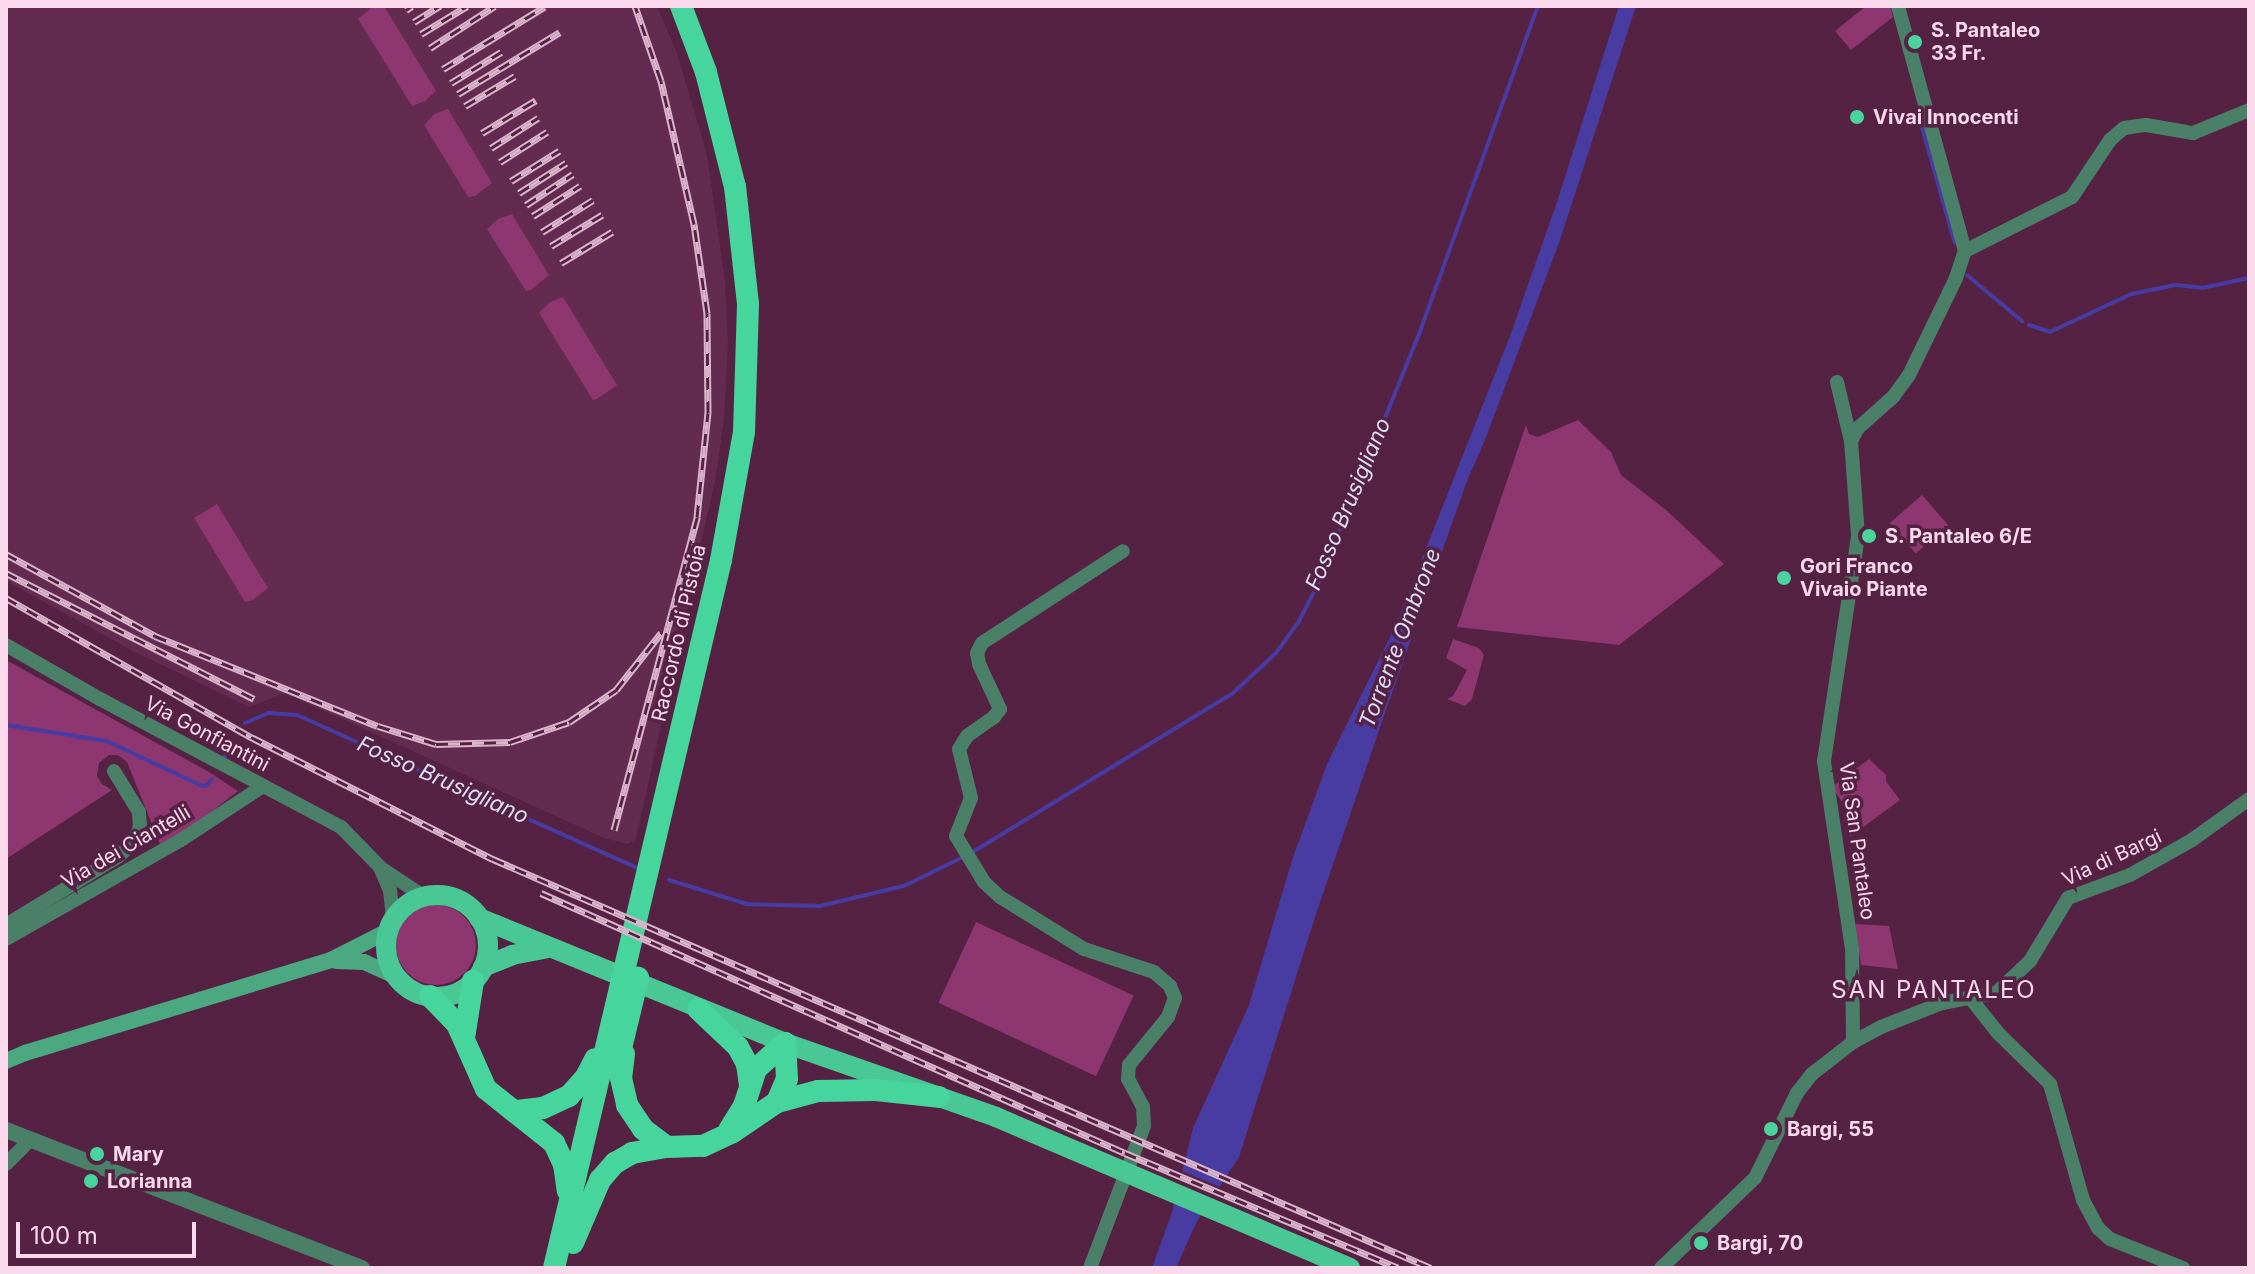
<!DOCTYPE html>
<style>
body{margin:0}
#map{position:relative;width:2255px;height:1274px;overflow:hidden;background:#552243;font-family:Inter,sans-serif}
div>[style]{position:absolute}
[style*='--x']{left:calc(var(--x)*1px);top:calc(var(--y)*1px);width:calc(var(--w)*1px);rotate:calc(var(--a)*1deg)}
.built>*{inset:0;background:#642b50}
.green>*{inset:0;background:#8d366f;transform-origin:0 0}
.round{border-radius:50%}
.water>*{inset:0;background:#483ca2}
.pier>*{inset:0;background:#552243;transform-origin:0 0}
.stream>*{height:4px;margin:-2px;padding:0 2px;transform-origin:2px;border-radius:2px;background:#483ca2}
.minor>*{height:14px;margin:-7px;padding:0 7px;transform-origin:7px;border-radius:7px;background:#498067}
.tertiary>*{height:16px;margin:-8px;padding:0 8px;transform-origin:8px;border-radius:8px;background:#498067}
.secondary>*{height:16px;margin:-8px;padding:0 8px;transform-origin:8px;border-radius:8px;background:#4ba881}
.primary>*{height:20px;margin:-10px;padding:0 10px;transform-origin:10px;border-radius:10px;background:#49c794}
.primary>.ring{margin:-10px;padding:0;box-sizing:content-box;background:none;border:20px solid #49c794;border-radius:50%}
.trunk>*{height:22px;margin:-11px;padding:0 11px;transform-origin:11px;border-radius:11px;background:#46d59d}
.rail>*{height:7px;margin-top:-3.5px;transform-origin:0;background:repeating-linear-gradient(90deg,#552243 0 12px,#d9b4ca 0 24px);box-sizing:border-box;border-block:2px solid #d9b4ca}
.dots>*{width:22px;height:22px;translate:-50% -50%;box-sizing:border-box;border:4px solid #552243;border-radius:50%}
span{translate:-50% -50%;white-space:nowrap;text-align:center;line-height:1.15;-webkit-text-stroke:7px #552243;paint-order:stroke}
.poi-label{font-size:20px;color:#fad9ec;font-weight:700}
.left{translate:0 -50%;text-align:left}
.street-label{font-size:20px;color:#fad9ec}
.water-label{font-size:22px;color:#dbddf8;font-style:italic}
.quarter-label{font-size:24px;color:#fad9ec;letter-spacing:2px}
.frame{position:absolute;inset:0;border:8px solid #fad9ec;pointer-events:none}
.scale{position:absolute;left:16px;top:1222px;width:180px;height:36px;box-sizing:border-box;border:4px solid #fad9ec;border-top:0;padding-left:10px;font-size:24px;line-height:28px;white-space:nowrap;color:#fad9ec;-webkit-text-stroke:6px #552243;paint-order:stroke}
</style>
<div id="map">
<div class="built">
<i style="clip-path:polygon(6px 6px,657px 6px,677px 53px,707px 155px,725px 282px,728px 345px,724px 418px,716px 476px,636px 839px,628px 844px,604px 838px,285px 693px,249px 707px,133px 651px,6px 581px)"></i>
</div>
<div class="green">
<i style="clip-path:polygon(373px 6px,384px 6px,436px 91px,425px 101px,412px 106px,358px 19px)"></i>
<i style="clip-path:polygon(1866px 6px,1890px 6px,1893px 17px,1851px 50px,1835px 31px)"></i>
<i style="clip-path:polygon(448px 109px,492px 183px,475px 196px,468px 197px,424px 125px,434px 114px)"></i>
<i style="clip-path:polygon(512px 214px,549px 275px,531px 290px,526px 291px,487px 229px,498px 219px)"></i>
<i style="clip-path:polygon(563px 297px,617px 385px,597px 399px,593px 400px,539px 313px,550px 302px)"></i>
<i style="clip-path:polygon(1578px 420px,1611px 452px,1621px 475px,1666px 510px,1724px 564px,1619px 645px,1457px 627px,1526px 425px,1529px 434px,1538px 437px)"></i>
<i style="left:1922px;top:495px;width:40px;height:43px;rotate:49deg"></i>
<i style="clip-path:polygon(217px 504px,268px 588px,253px 600px,245px 602px,194px 518px)"></i>
<i style="clip-path:polygon(1453px 639px,1479px 648px,1484px 655px,1472px 699px,1465px 706px,1447px 699px,1453px 696px,1467px 670px,1446px 658px)"></i>
<i style="clip-path:polygon(6px 660px,209px 772px,238px 791px,193px 826px,160px 844px,127px 762px,118px 755px,109px 755px,99px 763px,97px 776px,102px 784px,112px 790px,6px 859px)"></i>
<i style="clip-path:polygon(1869px 759px,1886px 775px,1886px 781px,1900px 800px,1850px 837px,1846px 826px,1854px 820px,1832px 787px)"></i>
<i class="round" style="left:396px;top:905px;width:80px;height:80px"></i>
<i style="left:976px;top:922px;width:174px;height:89px;rotate:25deg"></i>
<i style="clip-path:polygon(1855px 924px,1889px 926px,1898px 969px,1861px 965px)"></i>
</div>
<div class="water">
<i style="clip-path:polygon(1619px 6px,1636px 6px,1560px 240px,1485px 440px,1467px 481px,1386px 710px,1316px 914px,1239px 1157px,1196px 1223px,1176px 1268px,1152px 1268px,1172px 1212px,1193px 1128px,1249px 1005px,1292px 860px,1327px 764px,1395px 627px,1510px 336px,1557px 202px)"></i>
</div>
<div class="pier">
<i style="left:1180px;top:1170px;width:49px;height:14px;rotate:23deg"></i>
</div>
<div class="stream">
<i style="--x:1917;--y:110;--w:138;--a:74.1"></i>
<i style="--x:1967;--y:275;--w:72;--a:39.9"></i>
<i style="--x:2029;--y:325;--w:22;--a:18"></i>
<i style="--x:2050;--y:332;--w:89;--a:-25.1"></i>
<i style="--x:2131;--y:294;--w:45;--a:-11.6"></i>
<i style="--x:2175;--y:285;--w:27;--a:6"></i>
<i style="--x:2202;--y:288;--w:48;--a:-12"></i>
<i style="--x:245;--y:723;--w:25;--a:-23"></i>
<i style="--x:268;--y:713;--w:29;--a:4"></i>
<i style="--x:297;--y:715;--w:374;--a:24.2"></i>
<i style="--x:6;--y:725;--w:102;--a:9"></i>
<i style="--x:107;--y:741;--w:103;--a:25.3"></i>
<i style="--x:200;--y:785;--w:6;--a:9"></i>
<i style="--x:206;--y:786;--w:9;--a:-49"></i>
<i style="--x:225;--y:756;--w:8;--a:-60"></i>
<i style="--x:971;--y:853;--w:307;--a:-31.4"></i>
<i style="--x:1233;--y:693;--w:59;--a:-42.9"></i>
<i style="--x:1276;--y:653;--w:39;--a:-54"></i>
<i style="--x:1299;--y:621;--w:42;--a:-62.8"></i>
<i style="--x:1318;--y:584;--w:266;--a:-68"></i>
<i style="--x:1418;--y:337;--w:352;--a:-70.1"></i>
<i style="--x:669;--y:880;--w:82;--a:17.1"></i>
<i style="--x:747;--y:904;--w:73;--a:1.6"></i>
<i style="--x:820;--y:906;--w:86;--a:-13.4"></i>
<i style="--x:904;--y:886;--w:64;--a:-26.2"></i>
</div>
<div class="minor">
<i style="--x:1965;--y:251;--w:120;--a:-26.8"></i>
<i style="--x:2072;--y:197;--w:69;--a:-56.3"></i>
<i style="--x:2110;--y:140;--w:18;--a:-41"></i>
<i style="--x:2124;--y:128;--w:22;--a:-8"></i>
<i style="--x:2146;--y:125;--w:48;--a:9.7"></i>
<i style="--x:2193;--y:133;--w:61;--a:-22.3"></i>
<i style="--x:1837;--y:382;--w:61;--a:76.7"></i>
<i style="--x:6;--y:645;--w:108;--a:29.9"></i>
<i style="--x:100;--y:699;--w:273;--a:28"></i>
<i style="--x:341;--y:827;--w:56;--a:45.7"></i>
<i style="--x:380;--y:867;--w:25;--a:67"></i>
<i style="--x:390;--y:890;--w:30;--a:84"></i>
<i style="--x:384;--y:870;--w:47;--a:33.7"></i>
<i style="--x:6;--y:925;--w:132;--a:-31.4"></i>
<i style="--x:119;--y:856;--w:21;--a:-43"></i>
<i style="--x:134;--y:842;--w:16;--a:-68"></i>
<i style="--x:140;--y:827;--w:15;--a:-94"></i>
<i style="--x:139;--y:812;--w:48;--a:-121.4"></i>
<i style="--x:6;--y:939;--w:201;--a:-29.5"></i>
<i style="--x:181;--y:840;--w:98;--a:-33.4"></i>
<i style="--x:1971;--y:999;--w:43;--a:51.5"></i>
<i style="--x:1998;--y:1033;--w:73;--a:44.4"></i>
<i style="--x:2050;--y:1084;--w:121;--a:74.1"></i>
<i style="--x:2083;--y:1200;--w:32;--a:62"></i>
<i style="--x:2098;--y:1228;--w:16;--a:43"></i>
<i style="--x:2110;--y:1239;--w:79;--a:21.7"></i>
<i style="--x:1853;--y:1042;--w:93;--a:-90.6"></i>
<i style="--x:1852;--y:949;--w:190;--a:-98.5"></i>
<i style="--x:1824;--y:761;--w:228;--a:-81.4"></i>
<i style="--x:1858;--y:536;--w:95;--a:-94.2"></i>
<i style="--x:1851;--y:441;--w:15;--a:-62"></i>
<i style="--x:1858;--y:428;--w:47;--a:-41.5"></i>
<i style="--x:1893;--y:397;--w:27;--a:-54"></i>
<i style="--x:1909;--y:375;--w:108;--a:-64.1"></i>
<i style="--x:1956;--y:278;--w:28;--a:-72"></i>
<i style="--x:1965;--y:251;--w:254;--a:-105.3"></i>
<i style="--x:6;--y:1164;--w:34;--a:-45"></i>
<i style="--x:1090;--y:1268;--w:152;--a:-69.2"></i>
<i style="--x:1144;--y:1126;--w:19;--a:-93"></i>
<i style="--x:1143;--y:1107;--w:32;--a:-118"></i>
<i style="--x:1128;--y:1079;--w:14;--a:-86"></i>
<i style="--x:1129;--y:1065;--w:62;--a:-50.9"></i>
<i style="--x:1168;--y:1017;--w:20;--a:-70"></i>
<i style="--x:1175;--y:998;--w:13;--a:-113"></i>
<i style="--x:1170;--y:986;--w:21;--a:-139"></i>
<i style="--x:1154;--y:972;--w:74;--a:-161.8"></i>
<i style="--x:1084;--y:949;--w:99;--a:-148.2"></i>
<i style="--x:1000;--y:897;--w:22;--a:-137"></i>
<i style="--x:984;--y:882;--w:54;--a:-121.3"></i>
<i style="--x:956;--y:836;--w:41;--a:-68.5"></i>
<i style="--x:971;--y:798;--w:50;--a:-103.8"></i>
<i style="--x:959;--y:749;--w:15;--a:-58"></i>
<i style="--x:967;--y:736;--w:33;--a:-35"></i>
<i style="--x:994;--y:717;--w:10;--a:-53"></i>
<i style="--x:1000;--y:709;--w:50;--a:-115"></i>
<i style="--x:979;--y:664;--w:11;--a:-100"></i>
<i style="--x:977;--y:653;--w:11;--a:-63"></i>
<i style="--x:982;--y:643;--w:168;--a:-33.1"></i>
<i style="--x:1661;--y:1268;--w:130;--a:-43.8"></i>
<i style="--x:1755;--y:1178;--w:95;--a:-63.7"></i>
<i style="--x:1797;--y:1093;--w:24;--a:-52"></i>
<i style="--x:1812;--y:1074;--w:52;--a:-38"></i>
<i style="--x:1853;--y:1042;--w:32;--a:-28"></i>
<i style="--x:1881;--y:1027;--w:66;--a:-21.5"></i>
<i style="--x:1942;--y:1003;--w:55;--a:-10.5"></i>
<i style="--x:1996;--y:993;--w:47;--a:-43.3"></i>
<i style="--x:2030;--y:961;--w:74;--a:-58.9"></i>
<i style="--x:2068;--y:898;--w:66;--a:-20.4"></i>
<i style="--x:2130;--y:875;--w:71;--a:-29.4"></i>
<i style="--x:2192;--y:840;--w:70;--a:-35.7"></i>
</div>
<div class="tertiary">
<i style="--x:6;--y:1130;--w:382;--a:21.2"></i>
</div>
<div class="secondary">
<i style="--x:336;--y:961;--w:28;--a:2"></i>
<i style="--x:364;--y:962;--w:36;--a:24"></i>
<i style="--x:6;--y:1061;--w:21;--a:-23"></i>
<i style="--x:25;--y:1053;--w:320;--a:-16.9"></i>
<i style="--x:331;--y:960;--w:64;--a:-27"></i>
</div>
<div class="primary">
<i class="ring" style="left:386px;top:895px;width:82px;height:82px"></i>
<i style="--x:479;--y:918;--w:331;--a:22.2"></i>
<i style="--x:785;--y:1043;--w:224;--a:19.3"></i>
<i style="--x:996;--y:1117;--w:385;--a:23.1"></i>
<i style="--x:483;--y:967;--w:31;--a:-22"></i>
<i style="--x:512;--y:955;--w:36;--a:-11"></i>
</div>
<div class="trunk">
<i style="--x:430;--y:996;--w:39;--a:46"></i>
<i style="--x:457;--y:1024;--w:71;--a:66"></i>
<i style="--x:486;--y:1089;--w:87;--a:38.5"></i>
<i style="--x:554;--y:1143;--w:23;--a:65"></i>
<i style="--x:564;--y:1164;--w:27;--a:82"></i>
<i style="--x:698;--y:1009;--w:55;--a:43.5"></i>
<i style="--x:738;--y:1047;--w:19;--a:62"></i>
<i style="--x:747;--y:1064;--w:21;--a:82"></i>
<i style="--x:464;--y:1038;--w:58;--a:-81"></i>
<i style="--x:624;--y:1054;--w:24;--a:97"></i>
<i style="--x:621;--y:1078;--w:28;--a:77"></i>
<i style="--x:627;--y:1105;--w:29;--a:56"></i>
<i style="--x:643;--y:1129;--w:30;--a:37"></i>
<i style="--x:616;--y:1069;--w:94;--a:-76.4"></i>
<i style="--x:777;--y:1102;--w:25;--a:-67"></i>
<i style="--x:787;--y:1079;--w:36;--a:-93"></i>
<i style="--x:517;--y:1111;--w:26;--a:-7"></i>
<i style="--x:543;--y:1108;--w:29;--a:-25"></i>
<i style="--x:569;--y:1096;--w:25;--a:-48"></i>
<i style="--x:586;--y:1077;--w:20;--a:-63"></i>
<i style="--x:729;--y:1130;--w:28;--a:-58"></i>
<i style="--x:744;--y:1106;--w:39;--a:-72"></i>
<i style="--x:756;--y:1069;--w:39;--a:-42"></i>
<i style="--x:573;--y:1243;--w:69;--a:-66.8"></i>
<i style="--x:600;--y:1180;--w:23;--a:-49"></i>
<i style="--x:615;--y:1163;--w:20;--a:-30"></i>
<i style="--x:632;--y:1153;--w:36;--a:-10"></i>
<i style="--x:667;--y:1147;--w:36;--a:-2"></i>
<i style="--x:703;--y:1146;--w:33;--a:-25"></i>
<i style="--x:733;--y:1132;--w:53;--a:-34.3"></i>
<i style="--x:777;--y:1102;--w:42;--a:-15"></i>
<i style="--x:818;--y:1091;--w:58;--a:-1"></i>
<i style="--x:876;--y:1090;--w:63;--a:6.3"></i>
<i style="--x:554;--y:1268;--w:727;--a:-76.73"></i>
<i style="--x:721;--y:560;--w:130;--a:-79.8"></i>
<i style="--x:744;--y:432;--w:128;--a:-88.2"></i>
<i style="--x:748;--y:304;--w:118;--a:-96.3"></i>
<i style="--x:735;--y:187;--w:119;--a:-104.2"></i>
<i style="--x:706;--y:72;--w:71;--a:-110.7"></i>
</div>
<div class="rail">
<i style="--x:406;--y:10;--w:7;--a:-34"></i>
<i style="--x:414;--y:22;--w:31;--a:-32"></i>
<i style="--x:421;--y:34;--w:54;--a:-31.3"></i>
<i style="--x:430;--y:48;--w:77;--a:-32.9"></i>
<i style="--x:443;--y:69;--w:119;--a:-31.5"></i>
<i style="--x:451;--y:83;--w:59;--a:-31.8"></i>
<i style="--x:458;--y:94;--w:119;--a:-31.3"></i>
<i style="--x:465;--y:106;--w:58;--a:-31"></i>
<i style="--x:482;--y:133;--w:63;--a:-31.4"></i>
<i style="--x:491;--y:148;--w:56;--a:-32.6"></i>
<i style="--x:500;--y:162;--w:56;--a:-32.6"></i>
<i style="--x:511;--y:181;--w:57;--a:-32"></i>
<i style="--x:519;--y:193;--w:56;--a:-32.6"></i>
<i style="--x:526;--y:205;--w:56;--a:-33.4"></i>
<i style="--x:533;--y:216;--w:56;--a:-32.6"></i>
<i style="--x:542;--y:232;--w:60;--a:-32.1"></i>
<i style="--x:551;--y:246;--w:60;--a:-31.3"></i>
<i style="--x:561;--y:263;--w:60;--a:-31.3"></i>
<i style="--x:6;--y:554;--w:170;--a:28.8"></i>
<i style="--x:155;--y:636;--w:240;--a:22"></i>
<i style="--x:378;--y:726;--w:61;--a:17.2"></i>
<i style="--x:436;--y:744;--w:74;--a:-1.5"></i>
<i style="--x:510;--y:742;--w:62;--a:-18.7"></i>
<i style="--x:569;--y:722;--w:57;--a:-34.2"></i>
<i style="--x:616;--y:690;--w:73;--a:-51.7"></i>
<i style="--x:6;--y:573;--w:278;--a:26.9"></i>
<i style="--x:6;--y:598;--w:282;--a:29.6"></i>
<i style="--x:251;--y:737;--w:271;--a:26.8"></i>
<i style="--x:493;--y:859;--w:1023;--a:23.56"></i>
<i style="--x:614;--y:830;--w:324;--a:-75.1"></i>
<i style="--x:697;--y:517;--w:105;--a:-84"></i>
<i style="--x:708;--y:413;--w:100;--a:-90.6"></i>
<i style="--x:707;--y:313;--w:90;--a:-98.3"></i>
<i style="--x:694;--y:224;--w:147;--a:-103"></i>
<i style="--x:661;--y:81;--w:79;--a:-109.1"></i>
<i style="--x:541;--y:893;--w:639;--a:24"></i>
<i style="--x:1125;--y:1153;--w:296;--a:22.8"></i>
</div>
<div class="dots">
<i style="left:1915px;top:42px;background:#49d49d"></i>
<i style="left:1857px;top:117px;background:#49d49d"></i>
<i style="left:1869px;top:536px;background:#49d49d"></i>
<i style="left:1784px;top:578px;background:#49d49d"></i>
<i style="left:1771px;top:1129px;background:#49d49d"></i>
<i style="left:97px;top:1154px;background:#49d49d"></i>
<i style="left:91px;top:1181px;background:#49d49d"></i>
<i style="left:1701px;top:1243px;background:#49d49d"></i>
</div>
<div class="poi-label">
<span class="left" style="left:1931px;top:42px">S. Pantaleo<br>33 Fr.</span>
<span class="left" style="left:1873px;top:117px">Vivai Innocenti</span>
<span class="left" style="left:1885px;top:536px">S. Pantaleo 6/E</span>
<span class="left" style="left:1800px;top:578px">Gori Franco<br>Vivaio Piante</span>
<span class="left" style="left:1787px;top:1129px">Bargi, 55</span>
<span class="left" style="left:113px;top:1154px">Mary</span>
<span class="left" style="left:107px;top:1181px">Lorianna</span>
<span class="left" style="left:1717px;top:1243px">Bargi, 70</span>
</div>
<div class="street-label">
<span style="left:679px;top:633px;rotate:-77deg">Raccordo di Pistoia</span>
<span style="left:207px;top:734px;rotate:28deg">Via Gonfiantini</span>
<span style="left:1857px;top:841px;rotate:82deg">Via San Pantaleo</span>
<span style="left:126px;top:847px;rotate:-30deg">Via dei Ciantelli</span>
<span style="left:2112px;top:858px;rotate:-25deg">Via di Bargi</span>
</div>
<div class="water-label">
<span style="left:1348px;top:504px;rotate:-67deg">Fosso Brusigliano</span>
<span style="left:1400px;top:638px;rotate:-69deg">Torrente Ombrone</span>
<span style="left:443px;top:780px;rotate:24deg">Fosso Brusigliano</span>
</div>
<div class="quarter-label">
<span style="left:1934px;top:990px">SAN PANTALEO</span>
</div>
<div class="frame"></div>
<div class="scale">100 m</div>
</div>
